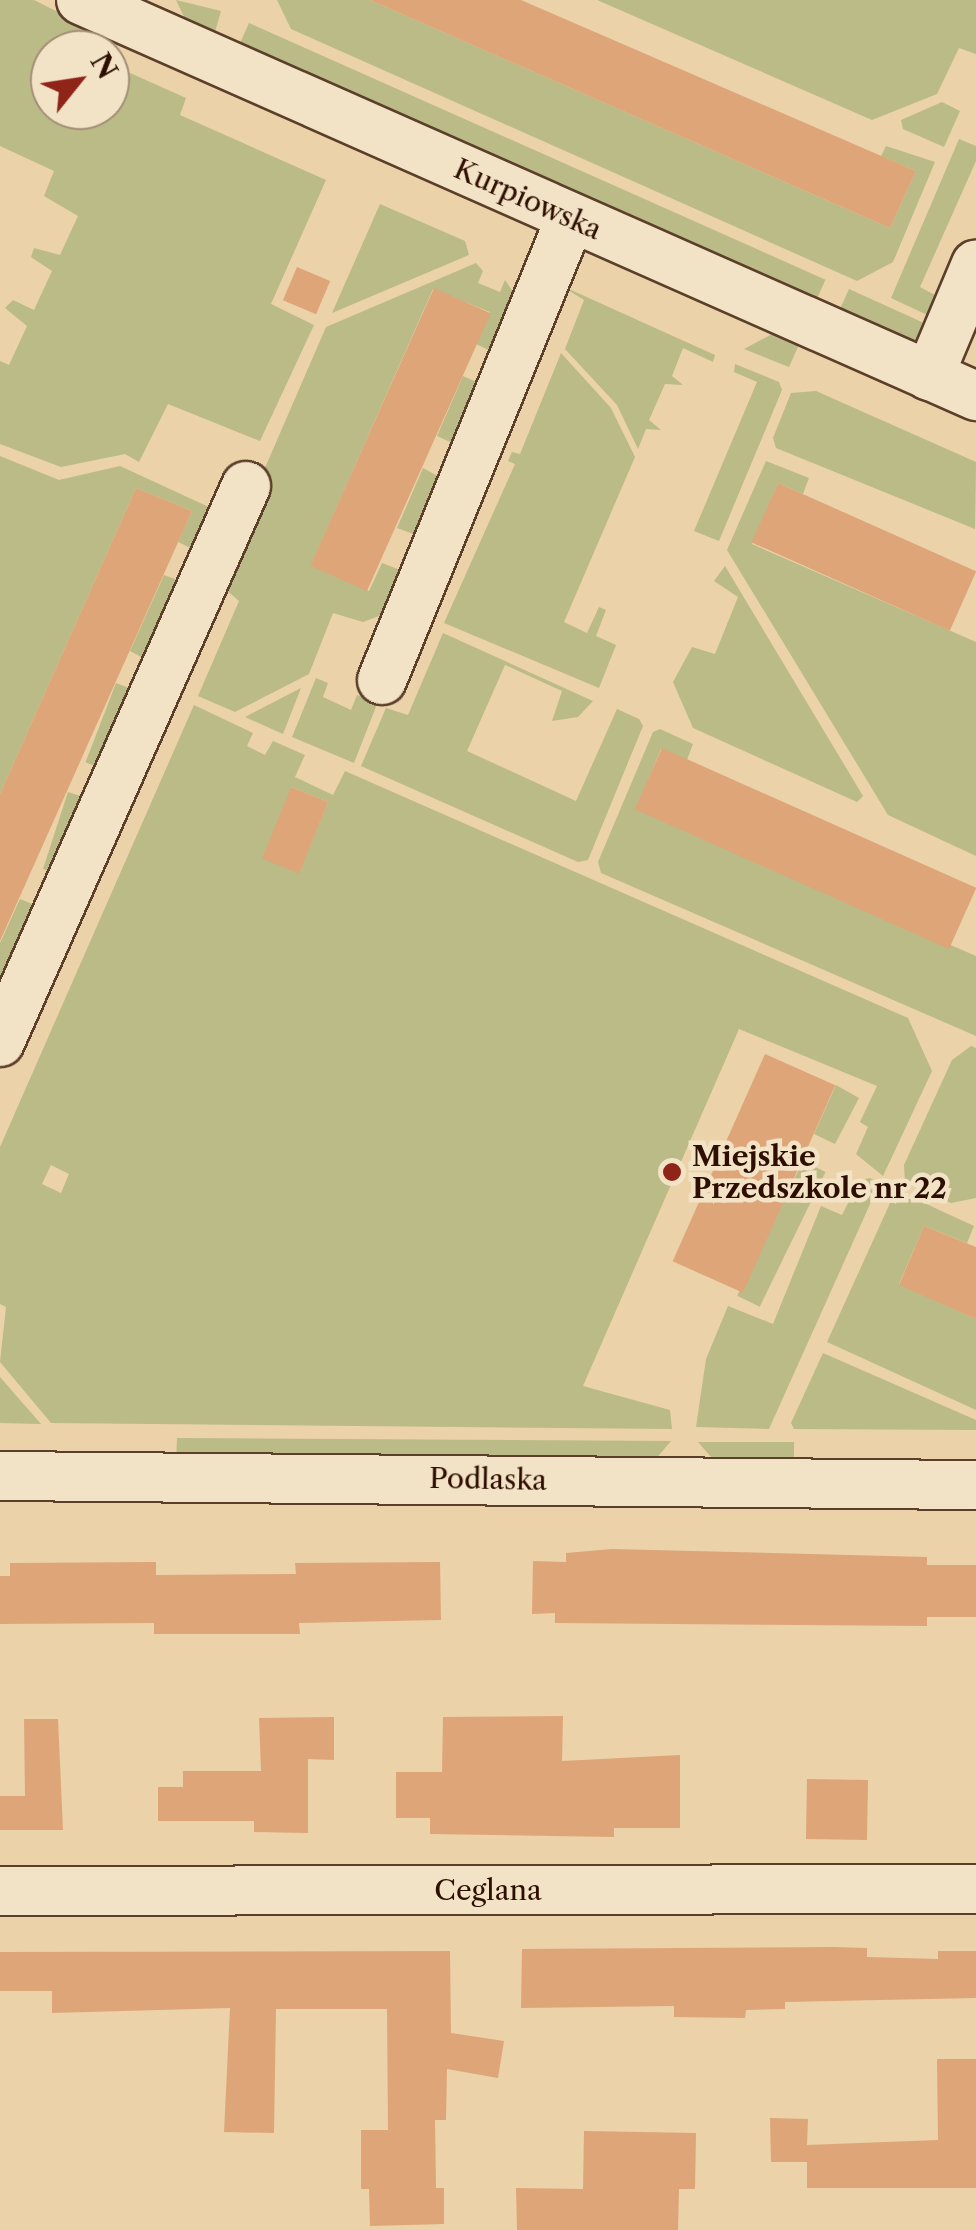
<!DOCTYPE html>
<style>
body{margin:0}
#map{position:relative;width:976px;height:2230px;overflow:hidden;background:#ebd2a8;font-family:"Libre Caslon Text",serif}
div>[style]{position:absolute}
[style*='--x']{left:calc(var(--x)*1px);top:calc(var(--y)*1px);width:calc(var(--w)*1px);rotate:calc(var(--a)*1deg)}
.green>*{inset:0;background:#babb86;transform-origin:0 0}
.building>*{inset:0;background:#dea579;transform-origin:0 0}
.roads{filter:drop-shadow(2px 0 #5c3f2a) drop-shadow(-2px 0 #5c3f2a) drop-shadow(0 2px #5c3f2a) drop-shadow(0 -2px #5c3f2a)}
.minor>*{height:48px;margin:-24px;padding:0 24px;transform-origin:24px;border-radius:24px;background:#f2e2c6}
.dots>*{width:28px;height:28px;translate:-50% -50%;box-sizing:border-box;border:5px solid #f2e2c6;border-radius:50%}
span{translate:-50% -50%;white-space:nowrap;text-align:center;line-height:1.15;-webkit-text-stroke:9px #f2e2c6;paint-order:stroke}
.street-label{font-size:28px;color:#2d0e00}
.poi-label{font-size:28px;color:#2d0e00;font-weight:700}
.left{translate:0 -50%;text-align:left}
.north{position:absolute;left:30px;top:30px;width:100px;height:100px;box-sizing:border-box;background:#f2e2c6;border:2px solid #a38d77;border-radius:50%;rotate:60deg;font-size:28px;font-weight:700;line-height:40px;text-align:center;color:#2d0e00}
.north::after{content:'';display:block;margin:auto;width:35px;height:45px;background:#8f2418;clip-path:polygon(50% 0,100% 100%,50% 72%,0 100%)}
</style>
<div id="map">
<div class="green">
<i style="clip-path:polygon(0 0,34px 0,82px 24px,79px 50px,50px 50px,50px 110px,110px 110px,110px 64px,186px 98px,180px 115px,326px 180px,271px 304px,314px 325px,260px 441px,168px 404px,139px 462px,125px 454px,61px 467px,0 444px,0 361px,9px 365px,27px 326px,5px 308px,13px 300px,34px 310px,52px 271px,31px 257px,34px 248px,60px 255px,78px 216px,44px 196px,54px 171px,0 146px)"></i>
<i style="clip-path:polygon(176px 0,221px 11px,213px 39px,190px 29px)"></i>
<i style="clip-path:polygon(277px 0,370px 0,890px 228px,916px 171px,881px 156px,886px 146px,935px 162px,893px 262px,857px 281px,291px 29px)"></i>
<i style="clip-path:polygon(597px 0,976px 0,976px 54px,959px 48px,937px 94px,872px 120px)"></i>
<i style="left:249px;top:23px;width:631px;height:27px;rotate:24deg"></i>
<i style="clip-path:polygon(942px 102px,960px 111px,944px 147px,903px 129px,901px 120px)"></i>
<i style="clip-path:polygon(959px 139px,976px 146px,976px 161px,920px 287px,937px 296px,938px 320px,891px 298px)"></i>
<i style="clip-path:polygon(380px 204px,465px 241px,469px 255px,332px 313px)"></i>
<i style="clip-path:polygon(476px 263px,483px 271px,478px 283px,500px 292px,505px 280px,522px 305px,501px 356px,476px 344px,490px 312px,433px 289px,311px 565px,369px 591px,382px 563px,403px 571px,390px 612px,363px 622px,333px 613px,309px 674px,235px 712px,198px 696px,239px 601px,216px 581px,326px 327px)"></i>
<i style="clip-path:polygon(560px 285px,715px 355px,713px 362px,683px 348px,672px 376px,683px 385px,665px 384px,649px 420px,661px 430px,646px 429px,638px 449px,617px 405px,565px 349px,584px 300px)"></i>
<i style="clip-path:polygon(849px 289px,935px 328px,913px 344px,836px 318px)"></i>
<i style="clip-path:polygon(774px 333px,801px 340px,789px 367px,744px 349px)"></i>
<i style="clip-path:polygon(561px 353px,611px 408px,635px 457px,564px 622px,587px 633px,599px 607px,606px 610px,596px 636px,616px 645px,599px 688px,444px 623px,515px 464px,508px 461px,512px 452px,520px 454px)"></i>
<i style="clip-path:polygon(735px 364px,779px 382px,782px 390px,719px 541px,694px 531px,757px 382px,734px 372px)"></i>
<i style="clip-path:polygon(463px 376px,481px 384px,459px 446px,437px 436px)"></i>
<i style="clip-path:polygon(816px 391px,976px 462px,975px 529px,776px 448px,773px 438px,791px 393px)"></i>
<i style="clip-path:polygon(0 456px,59px 480px,120px 466px,211px 508px,199px 552px,178px 542px,192px 511px,136px 488px,0 794px)"></i>
<i style="clip-path:polygon(766px 461px,809px 478px,803px 494px,778px 483px,752px 544px,976px 642px,976px 856px,888px 815px,727px 550px)"></i>
<i style="clip-path:polygon(423px 468px,445px 480px,416px 535px,397px 528px)"></i>
<i style="clip-path:polygon(725px 566px,863px 796px,857px 802px,693px 728px,673px 682px,692px 647px,715px 654px,738px 597px,714px 581px)"></i>
<i style="clip-path:polygon(164px 575px,183px 582px,143px 658px,130px 651px)"></i>
<i style="clip-path:polygon(443px 633px,593px 701px,578px 717px,552px 721px,562px 691px,505px 665px,467px 751px,576px 801px,617px 709px,639px 719px,643px 726px,588px 860px,578px 862px,361px 766px,386px 708px,408px 715px)"></i>
<i style="clip-path:polygon(316px 678px,328px 683px,323px 697px,351px 710px,357px 695px,377px 704px,354px 763px,292px 737px)"></i>
<i style="left:116px;top:683px;width:19px;height:85px;rotate:21deg"></i>
<i style="clip-path:polygon(301px 688px,283px 734px,245px 717px)"></i>
<i style="clip-path:polygon(evenodd,194px 705px,253px 733px,247px 746px,265px 755px,273px 741px,305px 755px,295px 777px,333px 795px,345px 771px,908px 1018px,932px 1071px,883px 1176px,856px 1154px,868px 1127px,860px 1122px,877px 1086px,739px 1029px,583px 1386px,670px 1410px,672px 1429px,51px 1423px,0 1362px,6px 1307px,0 1304px,0 1147px,194px 705px,291px 787px,328px 802px,299px 873px,291px 787px,194px 705px,51px 1165px,69px 1174px,61px 1193px,42px 1184px,51px 1165px)"></i>
<i style="clip-path:polygon(660px 729px,693px 744px,687px 760px,661px 749px,636px 809px,976px 956px,976px 1036px,601px 873px,598px 862px,653px 732px)"></i>
<i style="left:68px;top:792px;width:22px;height:81px;rotate:18deg"></i>
<i style="clip-path:polygon(20px 899px,42px 908px,9px 983px,0 979px,0 943px)"></i>
<i style="clip-path:polygon(971px 1046px,976px 1048px,976px 1198px,951px 1203px,905px 1183px,904px 1165px,952px 1060px)"></i>
<i style="clip-path:polygon(836px 1085px,859px 1098px,835px 1144px,814px 1134px)"></i>
<i style="left:803px;top:1161px;width:25px;height:150px;rotate:26deg"></i>
<i style="clip-path:polygon(869px 1178px,880px 1182px,769px 1429px,696px 1427px,706px 1359px,728px 1306px,773px 1324px,821px 1206px,842px 1215px,859px 1181px)"></i>
<i style="clip-path:polygon(909px 1196px,974px 1226px,967px 1243px,924px 1226px,899px 1284px,976px 1319px,976px 1410px,827px 1342px,891px 1201px)"></i>
<i style="clip-path:polygon(823px 1353px,976px 1420px,976px 1430px,794px 1429px,791px 1423px)"></i>
<i style="clip-path:polygon(0 1377px,41px 1424px,0 1423px)"></i>
<i style="clip-path:polygon(177px 1438px,671px 1441px,654px 1461px,176px 1464px)"></i>
<i style="clip-path:polygon(698px 1442px,794px 1442px,794px 1456px,792px 1464px,718px 1465px)"></i>
</div>
<div class="building">
<i style="clip-path:polygon(370px 0,521px 0,916px 171px,890px 228px)"></i>
<i style="left:297px;top:267px;width:36px;height:36px;rotate:23deg"></i>
<i style="left:434px;top:288px;width:62px;height:304px;rotate:24deg"></i>
<i style="left:778px;top:483px;width:217px;height:65px;rotate:24deg"></i>
<i style="clip-path:polygon(136px 488px,192px 511px,0 941px,0 794px)"></i>
<i style="left:662px;top:748px;width:344px;height:67px;rotate:24deg"></i>
<i style="left:291px;top:787px;width:40px;height:77px;rotate:22deg"></i>
<i style="left:765px;top:1054px;width:77px;height:227px;rotate:24deg"></i>
<i style="clip-path:polygon(924px 1226px,976px 1247px,976px 1319px,899px 1285px)"></i>
<i style="clip-path:polygon(612px 1549px,927px 1557px,927px 1565px,976px 1565px,976px 1617px,927px 1617px,927px 1626px,555px 1623px,555px 1613px,532px 1614px,533px 1561px,566px 1562px,566px 1553px)"></i>
<i style="clip-path:polygon(156px 1562px,156px 1575px,296px 1574px,295px 1563px,440px 1562px,441px 1620px,299px 1623px,300px 1634px,154px 1634px,154px 1623px,0 1624px,0 1576px,10px 1576px,10px 1563px)"></i>
<i style="clip-path:polygon(563px 1716px,562px 1761px,680px 1755px,680px 1828px,614px 1828px,614px 1837px,430px 1834px,430px 1818px,396px 1818px,396px 1772px,442px 1772px,443px 1717px)"></i>
<i style="clip-path:polygon(334px 1717px,334px 1760px,308px 1759px,308px 1833px,254px 1832px,254px 1821px,158px 1821px,158px 1787px,183px 1787px,183px 1771px,261px 1771px,259px 1718px)"></i>
<i style="clip-path:polygon(24px 1719px,58px 1719px,63px 1830px,0 1830px,0 1796px,25px 1796px)"></i>
<i style="left:807px;top:1779px;width:61px;height:60px;rotate:1deg"></i>
<i style="clip-path:polygon(834px 1947px,867px 1948px,867px 1957px,938px 1959px,938px 1951px,976px 1951px,976px 1998px,785px 2002px,785px 2009px,746px 2010px,745px 2018px,674px 2017px,674px 2006px,521px 2008px,522px 1949px)"></i>
<i style="clip-path:polygon(450px 1951px,451px 2033px,504px 2041px,498px 2078px,447px 2069px,446px 2120px,435px 2120px,436px 2188px,444px 2188px,444px 2224px,370px 2226px,369px 2189px,361px 2189px,361px 2130px,388px 2130px,387px 2009px,276px 2009px,274px 2133px,224px 2132px,230px 2008px,52px 2013px,52px 1991px,0 1991px,0 1952px)"></i>
<i style="clip-path:polygon(937px 2059px,976px 2059px,976px 2188px,807px 2188px,807px 2162px,771px 2162px,770px 2118px,808px 2119px,807px 2145px,938px 2140px)"></i>
<i style="clip-path:polygon(584px 2131px,696px 2133px,695px 2189px,679px 2189px,678px 2230px,517px 2230px,516px 2188px,583px 2189px)"></i>
</div>
<div class="roads">
<div class="minor">
<i style="--x:81;--y:0;--w:979;--a:23.87"></i>
<i style="--x:929;--y:376;--w:121;--a:-67.2"></i>
<i style="--x:382;--y:680;--w:499;--a:-67.8"></i>
<i style="--x:0;--y:1042;--w:608;--a:-66.13"></i>
<i style="--x:0;--y:1476;--w:976;--a:0.53"></i>
<i style="--x:0;--y:1891;--w:976;--a:-0.12"></i>
</div>
</div>
<div class="dots">
<i style="left:672px;top:1172px;background:#8f2418"></i>
</div>
<div class="street-label">
<span style="left:528px;top:199px;rotate:24deg">Kurpiowska</span>
<span style="left:488px;top:1479px;rotate:1deg">Podlaska</span>
<span style="left:488px;top:1890px">Ceglana</span>
</div>
<div class="poi-label">
<span class="left" style="left:692px;top:1172px">Miejskie<br>Przedszkole nr 22</span>
</div>
<div class="north">N</div>
</div>
